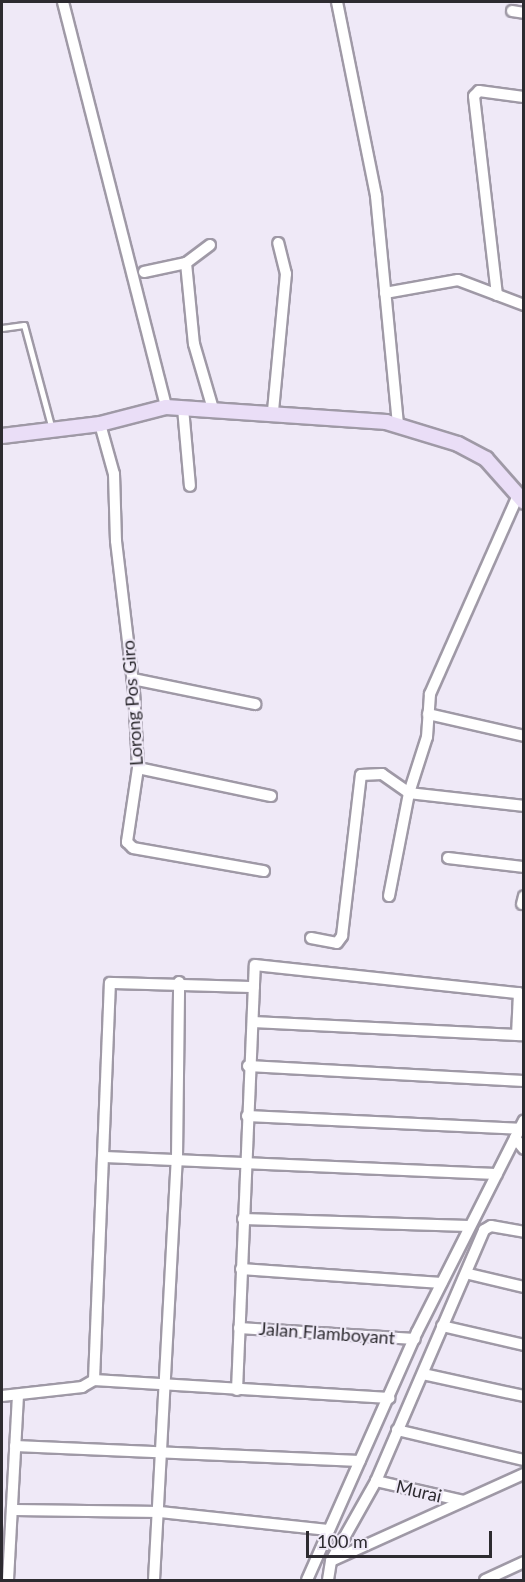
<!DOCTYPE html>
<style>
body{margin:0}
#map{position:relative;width:525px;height:1582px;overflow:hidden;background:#efe9f7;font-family:Lato,sans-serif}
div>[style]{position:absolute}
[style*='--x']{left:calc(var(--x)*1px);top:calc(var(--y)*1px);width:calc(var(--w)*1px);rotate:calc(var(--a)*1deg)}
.roads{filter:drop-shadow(2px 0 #9f99a6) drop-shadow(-2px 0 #9f99a6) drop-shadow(0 2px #9f99a6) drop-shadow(0 -2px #9f99a6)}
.service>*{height:5px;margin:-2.5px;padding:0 2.5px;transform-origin:2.5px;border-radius:2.5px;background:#fff}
.minor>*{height:10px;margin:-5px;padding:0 5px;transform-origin:5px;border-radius:5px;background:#fff}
.secondary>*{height:14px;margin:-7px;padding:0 7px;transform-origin:7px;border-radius:7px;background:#eadef7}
span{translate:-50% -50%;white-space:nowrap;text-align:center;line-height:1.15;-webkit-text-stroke:4.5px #efe9f7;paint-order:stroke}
.street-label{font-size:18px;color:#2d2b30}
.frame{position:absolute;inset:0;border:3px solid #2d2b30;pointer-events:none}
.scale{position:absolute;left:306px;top:1531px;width:186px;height:27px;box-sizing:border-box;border:3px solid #2d2b30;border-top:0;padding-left:8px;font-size:18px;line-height:21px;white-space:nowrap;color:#2d2b30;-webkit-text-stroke:4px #efe9f7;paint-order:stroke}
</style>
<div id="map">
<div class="roads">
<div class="service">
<i style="--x:2;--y:328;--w:22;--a:-8"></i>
<i style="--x:24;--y:325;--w:105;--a:75"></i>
</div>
<div class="minor">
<i style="--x:63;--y:2;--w:418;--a:75.7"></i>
<i style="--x:337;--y:2;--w:198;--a:78.6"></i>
<i style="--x:376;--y:196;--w:229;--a:84.5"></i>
<i style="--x:512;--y:11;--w:12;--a:9"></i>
<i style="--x:210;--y:245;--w:30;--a:143"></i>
<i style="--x:186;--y:263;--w:81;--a:84.4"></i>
<i style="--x:194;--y:344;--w:68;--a:73.7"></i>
<i style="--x:144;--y:272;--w:43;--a:-12.1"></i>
<i style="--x:385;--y:293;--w:74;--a:-10.1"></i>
<i style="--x:458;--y:280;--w:71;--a:20.7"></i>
<i style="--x:497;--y:295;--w:200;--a:-96.6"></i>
<i style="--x:474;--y:96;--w:7;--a:-45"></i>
<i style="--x:479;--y:91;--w:45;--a:7.6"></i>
<i style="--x:183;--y:408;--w:78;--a:84.9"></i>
<i style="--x:273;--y:411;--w:138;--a:-84.6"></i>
<i style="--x:286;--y:274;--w:32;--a:-104"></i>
<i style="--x:100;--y:424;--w:52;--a:74.4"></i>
<i style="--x:114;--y:474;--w:67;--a:88.3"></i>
<i style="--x:116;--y:541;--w:151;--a:83.2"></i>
<i style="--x:134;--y:691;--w:77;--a:87"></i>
<i style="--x:138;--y:768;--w:75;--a:98.5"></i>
<i style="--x:127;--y:842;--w:8;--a:45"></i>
<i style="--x:133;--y:848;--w:133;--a:10"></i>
<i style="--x:133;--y:679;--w:125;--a:11.6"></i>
<i style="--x:428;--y:714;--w:98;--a:12.9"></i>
<i style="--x:138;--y:768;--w:136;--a:11.9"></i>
<i style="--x:448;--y:858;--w:77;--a:6.8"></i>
<i style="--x:389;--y:896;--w:105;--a:-79"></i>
<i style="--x:409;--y:793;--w:59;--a:-72.2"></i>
<i style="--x:427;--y:737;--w:43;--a:-86"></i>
<i style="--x:430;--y:694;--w:218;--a:-66.1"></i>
<i style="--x:522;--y:904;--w:8;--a:-76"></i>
<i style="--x:311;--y:938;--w:26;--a:11"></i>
<i style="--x:337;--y:943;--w:9;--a:-54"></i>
<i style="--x:342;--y:936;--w:162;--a:-83.3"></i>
<i style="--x:361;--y:775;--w:21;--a:-3"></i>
<i style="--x:382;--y:774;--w:33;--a:35"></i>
<i style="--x:409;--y:793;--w:116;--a:6.4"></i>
<i style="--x:253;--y:1022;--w:269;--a:2.8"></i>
<i style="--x:248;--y:1066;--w:276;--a:3.1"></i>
<i style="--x:247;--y:1116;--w:272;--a:2.7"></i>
<i style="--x:515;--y:1138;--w:14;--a:51"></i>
<i style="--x:104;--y:1157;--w:393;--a:2.5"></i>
<i style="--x:243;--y:1219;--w:226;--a:1.8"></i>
<i style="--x:241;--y:1269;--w:201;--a:4"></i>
<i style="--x:469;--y:1274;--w:57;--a:13.3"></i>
<i style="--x:442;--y:1326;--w:84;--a:13"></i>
<i style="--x:239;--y:1328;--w:176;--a:3.6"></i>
<i style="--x:423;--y:1374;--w:103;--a:12.3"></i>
<i style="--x:94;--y:1380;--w:296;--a:3.5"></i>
<i style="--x:237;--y:1390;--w:425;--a:-87.6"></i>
<i style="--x:255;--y:965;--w:265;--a:6.1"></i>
<i style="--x:519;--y:993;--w:42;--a:92.7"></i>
<i style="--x:2;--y:1396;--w:81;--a:-6.4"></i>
<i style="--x:82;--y:1387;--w:14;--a:-30"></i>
<i style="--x:94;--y:1380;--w:397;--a:-87.7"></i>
<i style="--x:110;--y:983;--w:144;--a:1.6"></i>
<i style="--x:397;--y:1430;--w:130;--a:13.3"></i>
<i style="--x:15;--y:1446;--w:345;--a:2.5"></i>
<i style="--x:376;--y:1481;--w:89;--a:12.9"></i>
<i style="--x:15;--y:1510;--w:145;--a:0.8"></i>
<i style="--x:160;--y:1512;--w:169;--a:6.1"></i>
<i style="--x:331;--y:1561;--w:212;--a:-24.3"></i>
<i style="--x:8;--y:1580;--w:184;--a:-86.9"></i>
<i style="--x:154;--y:1580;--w:424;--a:-86.9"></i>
<i style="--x:177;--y:1157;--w:175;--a:-89.3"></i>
<i style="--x:307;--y:1580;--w:271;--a:-66.1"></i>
<i style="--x:417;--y:1332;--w:237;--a:-63.2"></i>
<i style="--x:328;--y:1580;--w:19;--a:-81"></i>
<i style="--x:331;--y:1561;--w:92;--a:-60.6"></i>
<i style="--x:376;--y:1481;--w:273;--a:-66.7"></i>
<i style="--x:484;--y:1230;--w:8;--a:-30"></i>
<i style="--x:491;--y:1226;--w:34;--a:10"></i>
<i style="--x:485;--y:1580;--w:43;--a:-24.8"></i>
</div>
<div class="secondary">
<i style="--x:2;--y:436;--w:99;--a:-7"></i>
<i style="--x:100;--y:424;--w:68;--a:-14.4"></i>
<i style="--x:166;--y:407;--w:221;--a:3.9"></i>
<i style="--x:386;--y:422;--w:75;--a:17"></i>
<i style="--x:458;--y:444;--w:32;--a:28"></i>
<i style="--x:486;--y:459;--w:57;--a:48.5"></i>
</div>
</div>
<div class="street-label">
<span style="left:132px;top:703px;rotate:-94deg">Lorong Pos Giro</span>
<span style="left:327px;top:1333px;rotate:4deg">Jalan Flamboyant</span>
<span style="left:419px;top:1491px;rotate:13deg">Murai</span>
</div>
<div class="frame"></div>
<div class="scale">100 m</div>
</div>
